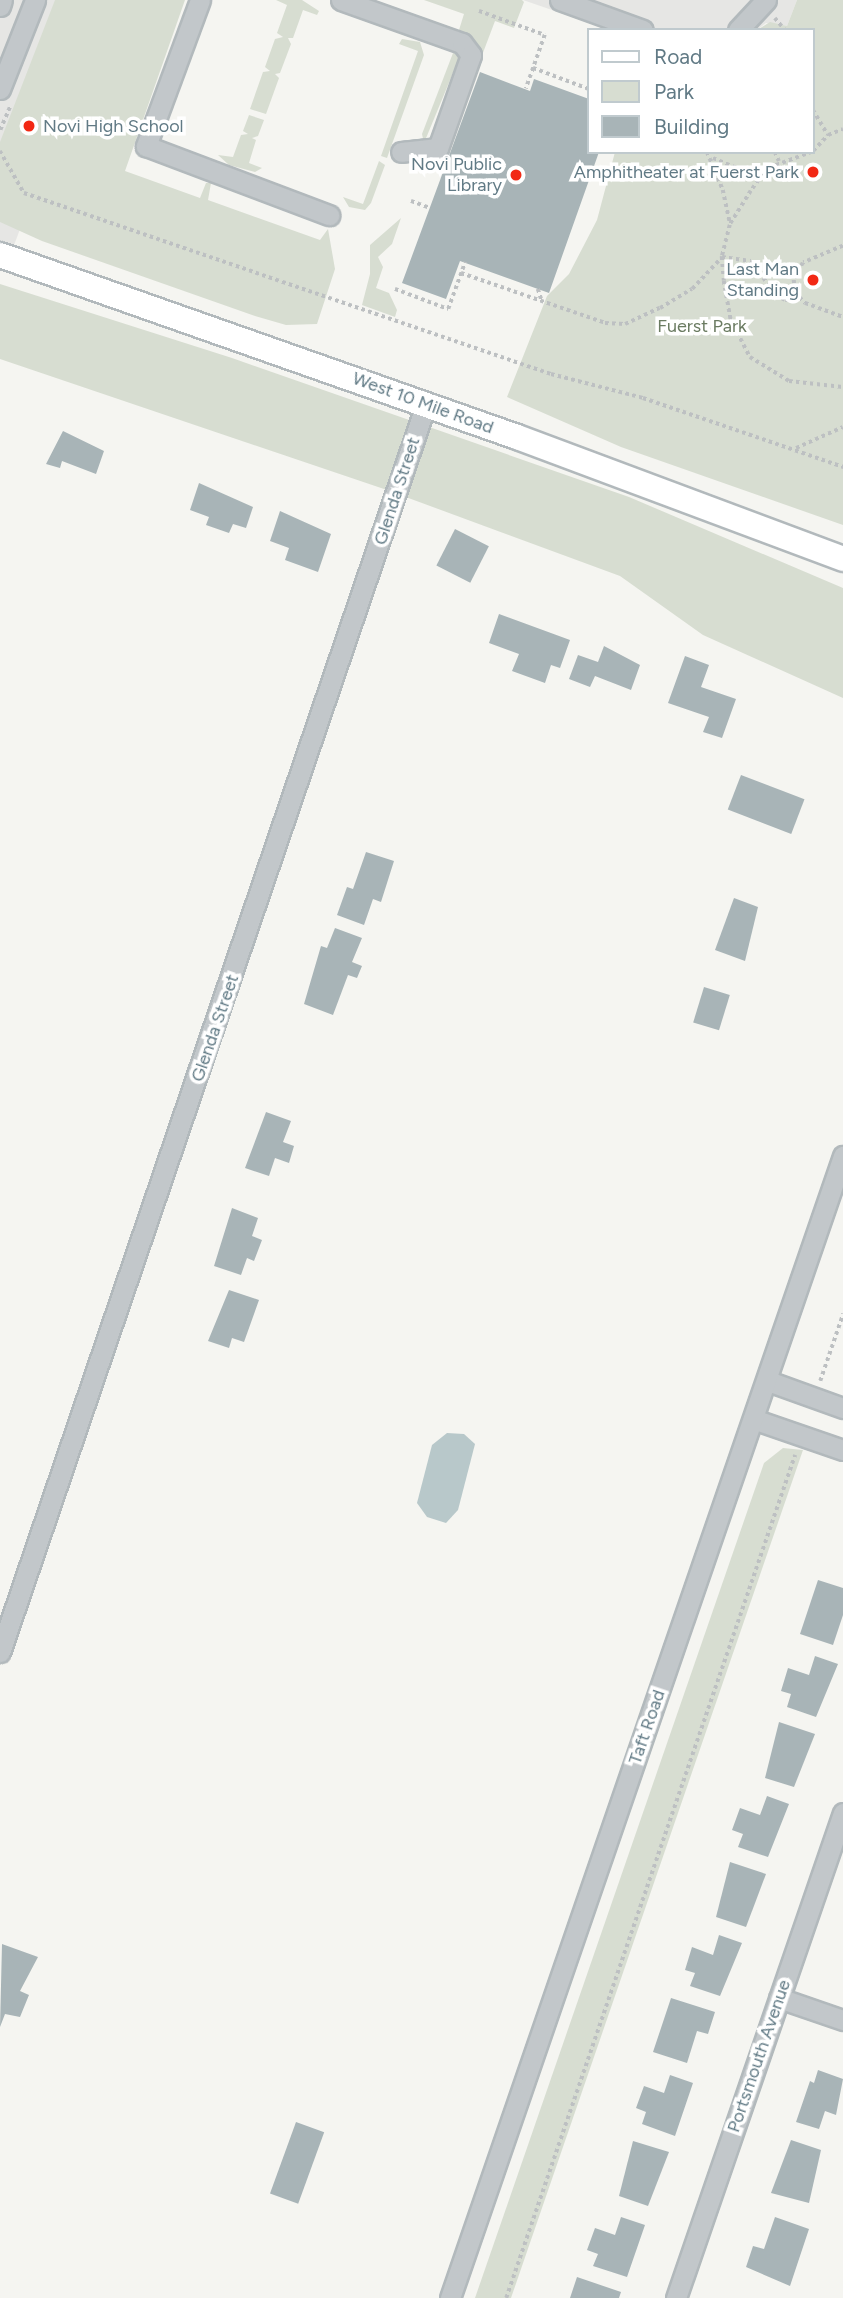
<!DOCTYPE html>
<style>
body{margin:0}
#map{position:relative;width:843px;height:2298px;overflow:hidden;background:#f5f5f1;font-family:Figtree,sans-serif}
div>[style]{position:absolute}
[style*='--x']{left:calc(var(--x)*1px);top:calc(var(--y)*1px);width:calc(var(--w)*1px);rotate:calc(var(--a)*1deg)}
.built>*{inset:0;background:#e6e6e4}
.green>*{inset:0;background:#d7ddd1}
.water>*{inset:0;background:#b8c8ca}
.building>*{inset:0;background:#a8b4b7;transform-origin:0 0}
.path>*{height:3.5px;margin-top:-1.75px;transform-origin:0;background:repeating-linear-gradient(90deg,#bdc0c2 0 3.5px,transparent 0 7px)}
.roads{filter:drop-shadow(2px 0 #b2b9bc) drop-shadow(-2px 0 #b2b9bc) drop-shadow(0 2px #b2b9bc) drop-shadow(0 -2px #b2b9bc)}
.minor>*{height:19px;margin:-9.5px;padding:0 9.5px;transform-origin:9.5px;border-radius:9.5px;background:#c2c7ca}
.major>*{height:24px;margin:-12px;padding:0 12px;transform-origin:12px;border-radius:12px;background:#fff}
.dots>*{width:19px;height:19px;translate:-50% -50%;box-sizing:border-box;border:4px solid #fff;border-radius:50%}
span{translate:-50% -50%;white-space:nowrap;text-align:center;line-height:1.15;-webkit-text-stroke:7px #fff;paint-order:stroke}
.poi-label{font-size:18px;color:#617a85}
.left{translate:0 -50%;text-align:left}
.right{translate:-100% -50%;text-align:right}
.park-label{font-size:18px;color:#6a7b61}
.street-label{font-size:18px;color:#617a85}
.legend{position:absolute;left:587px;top:28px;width:228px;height:126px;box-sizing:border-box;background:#fff;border:2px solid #c0cace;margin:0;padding:9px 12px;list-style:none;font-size:21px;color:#617a85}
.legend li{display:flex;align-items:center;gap:14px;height:35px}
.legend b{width:35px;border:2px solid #c0cace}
</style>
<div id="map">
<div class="built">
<i style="clip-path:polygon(0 0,105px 0,10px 256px,0 253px)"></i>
<i style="clip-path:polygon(523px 0,797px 0,787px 26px,766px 23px,757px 30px,610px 30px)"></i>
</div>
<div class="green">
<i style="clip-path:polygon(55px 0,185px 0,125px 171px,200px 198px,206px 183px,211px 183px,208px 200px,320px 240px,328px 229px,335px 269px,317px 324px,286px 325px,255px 316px,42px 241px,0 222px,0 142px)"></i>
<i style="clip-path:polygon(276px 0,302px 0,319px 11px,317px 15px,303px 10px,293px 38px,288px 38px,291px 44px,280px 73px,275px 74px,279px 78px,266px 114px,250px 109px,263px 72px,270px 71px,265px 67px,275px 39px,283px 37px,277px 33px,287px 5px)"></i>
<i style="clip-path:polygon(424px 0,522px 0,524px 2px,514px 28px,495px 21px,481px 58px,459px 30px,464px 14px)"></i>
<i style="clip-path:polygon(797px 0,843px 0,843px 525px,621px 447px,507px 397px,547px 296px,569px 274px,597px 220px,615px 152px,813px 152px,813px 30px,757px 30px,770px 22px,787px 26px)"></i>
<i style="clip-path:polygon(402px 39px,420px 42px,424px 55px,387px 158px,381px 156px,418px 51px,399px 44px)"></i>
<i style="clip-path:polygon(453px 53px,460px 56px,424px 143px,422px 134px)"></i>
<i style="clip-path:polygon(249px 115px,264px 120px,258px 136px,252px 138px,256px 140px,249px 163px,262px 168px,255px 172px,229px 165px,218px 155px,233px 157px,241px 135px,248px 134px,243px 131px)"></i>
<i style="clip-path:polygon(379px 161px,385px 165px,371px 203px,365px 210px,349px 207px,343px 197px,363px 204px)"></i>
<i style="clip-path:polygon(401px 218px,392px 244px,378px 257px,383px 267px,376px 288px,389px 293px,397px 310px,395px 317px,362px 305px,370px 274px,370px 245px)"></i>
<i style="clip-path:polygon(0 284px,232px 358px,629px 497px,843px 588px,843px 698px,703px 635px,620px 576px,384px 489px,0 359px)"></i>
<i style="clip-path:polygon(783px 1448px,803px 1450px,511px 2298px,475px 2298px,764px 1463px)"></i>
</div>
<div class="water">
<i style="clip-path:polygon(447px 1433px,464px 1434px,475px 1444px,458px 1510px,446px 1523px,427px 1517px,417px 1503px,432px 1445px)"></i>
</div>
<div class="building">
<i style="clip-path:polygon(480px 72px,530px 91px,534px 79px,589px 99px,589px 152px,599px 152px,549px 293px,460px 261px,446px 299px,402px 283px)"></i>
<i style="clip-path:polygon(63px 431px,104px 451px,96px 474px,62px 461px,60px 468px,46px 464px)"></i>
<i style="clip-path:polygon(199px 483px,253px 507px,246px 528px,233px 524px,229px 533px,206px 525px,209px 517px,190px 510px)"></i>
<i style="clip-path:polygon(280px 511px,331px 534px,318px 572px,285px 560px,289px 548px,270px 541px)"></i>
<i style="left:455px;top:529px;width:38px;height:41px;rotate:27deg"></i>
<i style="clip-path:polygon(499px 614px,570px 640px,560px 668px,551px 665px,545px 683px,512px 671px,519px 654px,489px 643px)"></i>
<i style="clip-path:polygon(604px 646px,640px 665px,631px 690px,595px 676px,590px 687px,569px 679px,578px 655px,598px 662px)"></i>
<i style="clip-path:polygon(685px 656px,709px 665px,701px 687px,736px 699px,722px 738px,703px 732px,709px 717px,668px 703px)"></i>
<i style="left:741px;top:775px;width:68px;height:37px;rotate:21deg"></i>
<i style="clip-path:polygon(366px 852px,394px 861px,381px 902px,373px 899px,364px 925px,337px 915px,347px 887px,353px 889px)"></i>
<i style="clip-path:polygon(734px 898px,758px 907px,745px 961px,715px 950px)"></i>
<i style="clip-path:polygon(335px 928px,362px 938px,352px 962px,362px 966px,357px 978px,348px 975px,333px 1015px,304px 1004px,321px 946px,327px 948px)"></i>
<i style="left:704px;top:987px;width:27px;height:37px;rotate:17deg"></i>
<i style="clip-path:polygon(266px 1112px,291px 1121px,283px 1142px,294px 1146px,289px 1163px,275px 1158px,269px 1176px,245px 1168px)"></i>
<i style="clip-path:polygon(232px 1208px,258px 1218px,252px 1236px,262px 1240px,254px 1261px,247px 1258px,241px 1275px,214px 1266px)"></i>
<i style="clip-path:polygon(229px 1290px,259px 1300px,244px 1342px,232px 1338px,229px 1348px,208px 1341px)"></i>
<i style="clip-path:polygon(818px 1580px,843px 1588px,843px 1615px,833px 1645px,800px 1634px)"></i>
<i style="clip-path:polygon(815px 1656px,838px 1664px,816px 1717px,787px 1707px,791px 1694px,781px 1691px,788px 1668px,809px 1675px)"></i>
<i style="clip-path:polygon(779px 1722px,815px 1734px,794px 1787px,765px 1778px)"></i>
<i style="clip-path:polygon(767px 1796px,789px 1804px,768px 1857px,738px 1847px,743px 1834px,732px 1830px,740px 1808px,760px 1815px)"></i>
<i style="clip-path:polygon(730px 1862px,766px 1874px,746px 1927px,716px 1917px)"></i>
<i style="clip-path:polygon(719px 1935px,742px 1943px,720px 1996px,690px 1986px,695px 1973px,685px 1970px,692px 1947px,713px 1955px)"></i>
<i style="clip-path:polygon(2px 1944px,38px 1957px,20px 1991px,29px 1995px,20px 2017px,5px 2014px,0 2027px)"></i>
<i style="clip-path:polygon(671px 1998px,715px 2012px,708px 2034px,697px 2031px,687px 2063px,653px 2052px)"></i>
<i style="clip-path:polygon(818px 2070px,843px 2079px,836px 2115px,825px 2111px,819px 2129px,796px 2122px,810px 2081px,814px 2083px)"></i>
<i style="clip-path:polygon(670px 2075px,693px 2083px,675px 2136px,642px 2124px,646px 2112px,636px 2108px,644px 2086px,664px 2093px)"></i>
<i style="left:296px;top:2122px;width:30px;height:76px;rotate:20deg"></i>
<i style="clip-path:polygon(791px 2140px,821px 2150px,809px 2203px,771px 2193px)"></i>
<i style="clip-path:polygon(633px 2141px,669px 2152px,648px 2206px,619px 2196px)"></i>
<i style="clip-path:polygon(621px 2217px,645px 2225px,627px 2277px,593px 2266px,598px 2254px,587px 2250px,595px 2228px,615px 2235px)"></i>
<i style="clip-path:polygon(775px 2217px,809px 2229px,790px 2286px,746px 2267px,753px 2246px,764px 2249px)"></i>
<i style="clip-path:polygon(577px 2277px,621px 2292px,619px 2298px,570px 2298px)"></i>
</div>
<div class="path">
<i style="--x:479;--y:11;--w:70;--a:20"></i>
<i style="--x:545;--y:35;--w:57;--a:109.4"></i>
<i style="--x:775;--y:18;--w:16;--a:50"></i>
<i style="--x:533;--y:68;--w:60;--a:20.6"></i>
<i style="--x:813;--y:110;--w:29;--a:59"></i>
<i style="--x:0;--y:130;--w:26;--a:-67"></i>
<i style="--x:0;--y:151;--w:48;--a:60.3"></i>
<i style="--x:24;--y:193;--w:557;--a:18.96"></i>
<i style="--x:551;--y:374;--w:95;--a:14.6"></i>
<i style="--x:643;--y:398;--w:212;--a:19"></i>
<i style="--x:813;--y:151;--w:22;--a:-47"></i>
<i style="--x:828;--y:135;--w:16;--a:-22"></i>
<i style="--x:707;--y:152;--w:41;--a:67.2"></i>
<i style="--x:723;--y:190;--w:34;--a:78"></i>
<i style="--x:775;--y:152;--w:10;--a:66"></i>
<i style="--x:812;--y:152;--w:48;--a:159.3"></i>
<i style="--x:767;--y:169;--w:27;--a:126"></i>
<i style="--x:751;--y:191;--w:40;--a:122"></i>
<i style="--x:730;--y:225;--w:33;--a:104"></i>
<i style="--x:722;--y:257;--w:24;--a:85"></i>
<i style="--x:724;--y:281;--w:40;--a:80"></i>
<i style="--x:731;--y:320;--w:42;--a:62.8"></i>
<i style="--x:750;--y:357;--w:46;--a:31.6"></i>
<i style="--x:789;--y:381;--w:54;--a:6.3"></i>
<i style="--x:713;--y:158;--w:30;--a:23"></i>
<i style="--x:741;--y:170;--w:26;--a:-2"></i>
<i style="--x:411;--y:201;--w:20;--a:20"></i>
<i style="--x:843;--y:246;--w:43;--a:157"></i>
<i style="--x:803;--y:263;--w:19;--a:118"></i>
<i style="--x:794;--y:280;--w:12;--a:85"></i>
<i style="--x:795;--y:292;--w:15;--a:48"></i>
<i style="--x:805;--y:303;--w:40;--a:20.2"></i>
<i style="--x:461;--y:273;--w:152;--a:19.1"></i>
<i style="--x:605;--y:323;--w:20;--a:3"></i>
<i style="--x:625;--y:324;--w:38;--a:-25"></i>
<i style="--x:660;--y:308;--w:37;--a:-31"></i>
<i style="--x:692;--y:289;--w:44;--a:-46.8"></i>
<i style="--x:722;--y:257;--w:29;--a:8"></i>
<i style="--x:751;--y:261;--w:42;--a:53.7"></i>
<i style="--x:776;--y:295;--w:10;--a:29"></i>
<i style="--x:785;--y:300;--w:14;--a:-8"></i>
<i style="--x:395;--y:289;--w:57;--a:20.7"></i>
<i style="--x:448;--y:309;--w:50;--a:-70.1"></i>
<i style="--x:538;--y:289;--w:13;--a:72"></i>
<i style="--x:796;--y:448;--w:51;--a:-24.1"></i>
<i style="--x:820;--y:1381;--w:71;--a:-71.1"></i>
<i style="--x:506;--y:2298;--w:891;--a:-71.08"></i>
</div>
<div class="roads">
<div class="minor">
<i style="--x:200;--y:0;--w:156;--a:110.3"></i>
<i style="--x:146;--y:146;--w:196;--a:20.7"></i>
<i style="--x:341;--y:0;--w:128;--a:19.6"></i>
<i style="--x:462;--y:43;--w:15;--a:53"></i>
<i style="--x:471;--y:55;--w:99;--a:109.5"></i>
<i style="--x:438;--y:148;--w:37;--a:174"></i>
<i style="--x:560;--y:0;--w:88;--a:19.9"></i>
<i style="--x:0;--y:6;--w:6;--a:-72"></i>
<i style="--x:738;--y:30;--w:41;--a:-47"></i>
<i style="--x:0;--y:89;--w:96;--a:-68.5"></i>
<i style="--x:768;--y:1381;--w:80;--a:19.8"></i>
<i style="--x:756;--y:1420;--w:92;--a:19"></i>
<i style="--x:0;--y:1652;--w:1319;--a:-71.15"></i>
<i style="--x:779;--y:1998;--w:68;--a:19"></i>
<i style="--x:450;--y:2298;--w:1208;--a:-71.01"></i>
<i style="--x:676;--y:2298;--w:513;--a:-71"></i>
</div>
<div class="major">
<i style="--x:0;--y:255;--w:548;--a:19.39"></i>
<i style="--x:517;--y:437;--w:348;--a:20.5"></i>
</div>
</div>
<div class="dots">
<i style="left:29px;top:126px;background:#f22814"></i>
<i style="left:813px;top:172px;background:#f22814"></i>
<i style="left:516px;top:175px;background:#f22814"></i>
<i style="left:813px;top:280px;background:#f22814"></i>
</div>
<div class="poi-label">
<span class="left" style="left:43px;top:126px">Novi High School</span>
<span class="right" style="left:502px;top:175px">Novi Public<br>Library</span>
<span class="right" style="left:799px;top:172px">Amphitheater at Fuerst Park</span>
<span class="right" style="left:799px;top:280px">Last Man<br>Standing</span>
</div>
<div class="park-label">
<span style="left:702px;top:326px">Fuerst Park</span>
</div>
<div class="street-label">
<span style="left:423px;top:403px;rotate:20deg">West 10 Mile Road</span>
<span style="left:397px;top:491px;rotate:-72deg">Glenda Street</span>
<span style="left:215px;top:1028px;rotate:-71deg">Glenda Street</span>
<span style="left:647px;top:1727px;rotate:-71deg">Taft Road</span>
<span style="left:759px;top:2056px;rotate:-71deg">Portsmouth Avenue</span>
</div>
<ul class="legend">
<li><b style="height:9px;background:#fff"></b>Road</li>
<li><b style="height:19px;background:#d7ddd1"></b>Park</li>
<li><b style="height:19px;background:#a8b4b7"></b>Building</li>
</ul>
</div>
